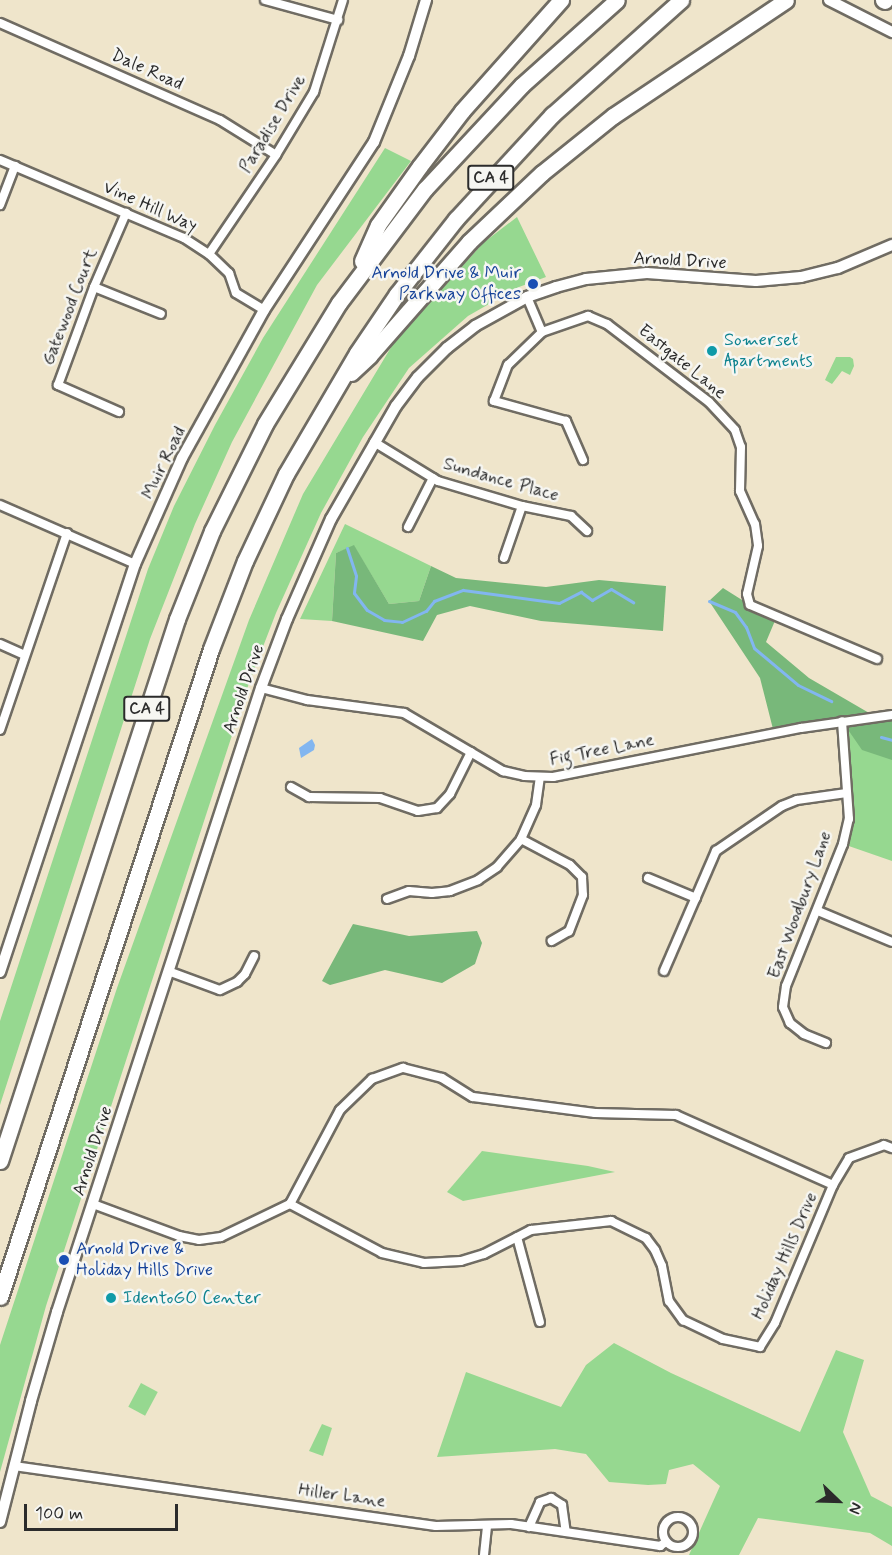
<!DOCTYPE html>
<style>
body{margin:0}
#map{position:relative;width:892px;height:1555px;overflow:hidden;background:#efe5cb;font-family:Mynerve,sans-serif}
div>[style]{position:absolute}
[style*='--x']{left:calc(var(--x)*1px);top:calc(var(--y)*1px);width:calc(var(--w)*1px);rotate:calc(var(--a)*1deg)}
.green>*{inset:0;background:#96d890;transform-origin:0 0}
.forest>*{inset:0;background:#78b87a}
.water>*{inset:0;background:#82b6f0}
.stream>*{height:3px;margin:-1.5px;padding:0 1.5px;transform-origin:1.5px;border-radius:1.5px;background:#82b6f0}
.roads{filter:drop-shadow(2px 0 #706c63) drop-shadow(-2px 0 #706c63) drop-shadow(0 2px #706c63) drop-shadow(0 -2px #706c63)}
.minor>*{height:8px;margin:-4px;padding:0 4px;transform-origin:4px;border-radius:4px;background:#fff}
.minor>.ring{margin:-4px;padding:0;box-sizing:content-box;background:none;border:8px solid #fff;border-radius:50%}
.tertiary>*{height:10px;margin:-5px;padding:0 5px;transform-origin:5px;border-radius:5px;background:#fff}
.motorway>*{height:15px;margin:-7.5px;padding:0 7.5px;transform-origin:7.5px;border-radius:7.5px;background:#fff}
.dots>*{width:16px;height:16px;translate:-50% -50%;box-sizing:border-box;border:3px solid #f6f6f2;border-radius:50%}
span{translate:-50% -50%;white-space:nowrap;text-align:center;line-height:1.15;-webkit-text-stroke:5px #f6f6f2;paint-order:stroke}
.shield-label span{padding:2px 4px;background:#f6f6f2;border:2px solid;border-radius:4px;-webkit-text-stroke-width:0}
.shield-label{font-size:16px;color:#2b2b2b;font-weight:700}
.street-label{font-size:18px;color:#2b2b2b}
.transit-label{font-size:18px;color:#164399}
.right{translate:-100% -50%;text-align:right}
.left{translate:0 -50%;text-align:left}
.culture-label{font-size:18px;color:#0d838f}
.north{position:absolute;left:808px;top:1471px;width:60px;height:60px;-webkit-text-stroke:4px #f6f6f2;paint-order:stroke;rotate:113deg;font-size:16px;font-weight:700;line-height:24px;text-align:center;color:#2b2b2b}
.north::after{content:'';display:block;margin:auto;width:21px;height:27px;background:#2b2b2b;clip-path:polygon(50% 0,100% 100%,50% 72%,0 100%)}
.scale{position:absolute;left:24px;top:1504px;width:154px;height:27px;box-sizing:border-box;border:3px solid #2b2b2b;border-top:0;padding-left:8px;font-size:18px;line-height:21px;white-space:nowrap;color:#2b2b2b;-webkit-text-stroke:4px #f6f6f2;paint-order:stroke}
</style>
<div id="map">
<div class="green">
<i style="clip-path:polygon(385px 148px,411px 161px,317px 285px,232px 442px,195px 524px,150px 639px,0 1105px,0 1021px,148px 569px,174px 506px,215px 425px,263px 338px)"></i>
<i style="clip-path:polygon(517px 217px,546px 277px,519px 287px,468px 316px,409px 368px,363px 437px,321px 513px,276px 613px,249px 683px,46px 1306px,0 1472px,0 1345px,117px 988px,249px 620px,303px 494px,393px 344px,483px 243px)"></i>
<i style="clip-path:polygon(836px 357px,850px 357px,853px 359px,854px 366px,850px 375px,842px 371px,832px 384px,825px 380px)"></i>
<i style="clip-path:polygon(345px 524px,431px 566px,419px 601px,389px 604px,354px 546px,336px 553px,332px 621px,300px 619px)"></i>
<i style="clip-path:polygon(892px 715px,892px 861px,843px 844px,849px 819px,842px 721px)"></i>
<i style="clip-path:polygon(482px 1151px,588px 1166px,615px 1172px,463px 1201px,447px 1192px)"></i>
<i style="clip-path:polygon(614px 1343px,671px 1373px,800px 1432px,836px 1350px,864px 1360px,843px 1432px,871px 1496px,892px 1507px,892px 1546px,870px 1533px,758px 1518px,739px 1555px,689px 1555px,720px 1486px,693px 1464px,669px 1470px,666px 1484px,648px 1485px,609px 1482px,586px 1454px,555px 1449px,437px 1457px,466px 1372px,561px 1407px,586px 1365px)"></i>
<i style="left:141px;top:1383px;width:19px;height:27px;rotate:28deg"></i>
<i style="clip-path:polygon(322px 1424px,332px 1428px,323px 1456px,309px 1451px)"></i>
</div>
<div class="forest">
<i style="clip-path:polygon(354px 545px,389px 604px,419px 601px,431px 566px,456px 578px,546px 587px,599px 580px,666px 586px,663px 631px,541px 621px,470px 606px,437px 615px,423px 641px,332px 621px,336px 553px)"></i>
<i style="clip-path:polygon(723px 588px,750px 605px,777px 616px,766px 642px,809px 678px,876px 717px,892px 715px,892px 760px,862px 750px,842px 721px,774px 733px,760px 678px,709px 601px)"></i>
<i style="clip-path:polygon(353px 924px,409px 936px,477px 931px,482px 943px,475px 964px,442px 983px,385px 970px,330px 985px,322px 981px)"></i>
</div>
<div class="water">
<i style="clip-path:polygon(312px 739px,315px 745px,314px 750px,301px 758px,299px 748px)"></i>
</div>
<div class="stream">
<i style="--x:347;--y:548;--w:29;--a:72"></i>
<i style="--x:356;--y:576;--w:17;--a:97"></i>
<i style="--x:354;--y:593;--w:21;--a:53"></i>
<i style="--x:367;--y:610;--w:20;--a:30"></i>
<i style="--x:384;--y:620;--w:18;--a:6"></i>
<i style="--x:402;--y:622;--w:26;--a:-25"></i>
<i style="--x:426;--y:611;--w:13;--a:-51"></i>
<i style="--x:434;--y:601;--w:31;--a:-21"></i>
<i style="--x:463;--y:590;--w:97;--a:7.7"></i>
<i style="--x:559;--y:603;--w:25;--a:-27"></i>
<i style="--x:581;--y:592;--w:14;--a:36"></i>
<i style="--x:592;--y:600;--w:22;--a:-30"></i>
<i style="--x:611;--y:589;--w:26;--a:31"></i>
<i style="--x:709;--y:601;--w:28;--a:23"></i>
<i style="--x:735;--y:612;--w:19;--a:54"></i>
<i style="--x:746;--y:627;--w:22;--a:69"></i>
<i style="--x:754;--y:648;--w:57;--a:40.1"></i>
<i style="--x:798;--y:685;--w:37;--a:26"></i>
<i style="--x:881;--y:737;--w:11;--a:15"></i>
</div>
<div class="roads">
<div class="minor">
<i style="--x:265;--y:0;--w:76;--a:15.3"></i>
<i style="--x:0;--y:23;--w:240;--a:23.8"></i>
<i style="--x:220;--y:120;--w:66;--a:32"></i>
<i style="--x:0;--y:160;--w:200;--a:23"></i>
<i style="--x:184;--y:238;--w:30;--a:33"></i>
<i style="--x:209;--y:254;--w:28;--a:44"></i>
<i style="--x:229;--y:273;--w:21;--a:71"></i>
<i style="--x:236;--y:293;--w:33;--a:31"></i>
<i style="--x:0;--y:205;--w:42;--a:-69"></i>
<i style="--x:209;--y:254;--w:120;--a:-55.9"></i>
<i style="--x:276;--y:155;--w:74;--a:-58.9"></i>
<i style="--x:314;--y:92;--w:96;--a:-72.5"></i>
<i style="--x:94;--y:287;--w:72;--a:21.9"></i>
<i style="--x:527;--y:297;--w:38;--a:67"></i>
<i style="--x:119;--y:412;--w:67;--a:-156.1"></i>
<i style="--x:58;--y:385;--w:104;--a:-69.8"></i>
<i style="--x:94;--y:287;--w:81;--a:-66.6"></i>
<i style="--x:374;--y:442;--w:75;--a:31.4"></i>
<i style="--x:438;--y:481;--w:88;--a:16.6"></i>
<i style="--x:522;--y:506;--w:50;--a:11.5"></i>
<i style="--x:571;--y:516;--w:22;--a:43"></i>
<i style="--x:583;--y:460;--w:43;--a:-113.6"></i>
<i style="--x:566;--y:421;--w:75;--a:-164.5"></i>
<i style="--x:494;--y:401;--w:39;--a:-69"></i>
<i style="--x:508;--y:365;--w:47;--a:-44.1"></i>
<i style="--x:542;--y:332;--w:49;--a:-19.2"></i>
<i style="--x:588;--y:316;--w:21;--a:23"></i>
<i style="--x:607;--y:324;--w:128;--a:37.4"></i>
<i style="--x:709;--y:402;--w:38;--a:47"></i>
<i style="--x:735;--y:430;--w:18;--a:71"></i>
<i style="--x:741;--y:447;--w:44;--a:91.3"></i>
<i style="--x:740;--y:491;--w:36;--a:66"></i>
<i style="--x:755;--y:524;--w:22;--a:82"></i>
<i style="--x:758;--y:546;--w:49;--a:102.9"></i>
<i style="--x:747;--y:594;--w:11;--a:75"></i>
<i style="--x:750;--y:605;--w:138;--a:23"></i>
<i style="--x:0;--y:505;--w:147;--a:23.6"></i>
<i style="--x:408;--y:527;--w:55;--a:-63"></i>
<i style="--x:504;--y:558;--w:55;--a:-70.9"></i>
<i style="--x:0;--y:644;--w:27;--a:24"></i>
<i style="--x:261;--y:688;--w:48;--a:14.6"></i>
<i style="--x:307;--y:700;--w:98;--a:7.6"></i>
<i style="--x:404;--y:713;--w:115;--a:30.4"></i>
<i style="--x:503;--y:771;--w:22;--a:13"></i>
<i style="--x:524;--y:776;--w:29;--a:2"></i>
<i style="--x:553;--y:777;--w:253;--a:-11.2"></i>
<i style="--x:801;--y:728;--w:92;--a:-8.1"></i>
<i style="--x:0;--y:730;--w:208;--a:-71.2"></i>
<i style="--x:291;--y:787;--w:21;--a:29"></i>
<i style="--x:309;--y:797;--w:71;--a:0.8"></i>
<i style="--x:380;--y:798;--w:40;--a:18.9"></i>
<i style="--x:418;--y:811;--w:19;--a:-9"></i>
<i style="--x:437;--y:808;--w:19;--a:-47"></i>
<i style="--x:450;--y:794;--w:47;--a:-63.4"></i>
<i style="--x:521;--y:839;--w:55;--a:28"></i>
<i style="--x:570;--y:865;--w:17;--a:45"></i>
<i style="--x:582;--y:877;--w:18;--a:87"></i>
<i style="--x:583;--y:895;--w:39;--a:111"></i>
<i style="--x:569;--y:931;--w:20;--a:150"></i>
<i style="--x:648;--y:878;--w:52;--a:22.6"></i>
<i style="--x:387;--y:899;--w:23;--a:-20"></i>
<i style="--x:409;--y:891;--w:23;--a:5"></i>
<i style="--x:432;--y:893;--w:18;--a:-6"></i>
<i style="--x:450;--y:891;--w:30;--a:-21"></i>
<i style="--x:478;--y:880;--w:23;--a:-34"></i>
<i style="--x:497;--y:867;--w:37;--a:-49"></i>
<i style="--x:521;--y:839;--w:37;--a:-66"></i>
<i style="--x:536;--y:805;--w:28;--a:-82"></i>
<i style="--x:818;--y:911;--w:80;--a:22.7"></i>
<i style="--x:168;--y:971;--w:55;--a:20.1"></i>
<i style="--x:220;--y:990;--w:19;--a:-25"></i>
<i style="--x:237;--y:982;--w:11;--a:-45"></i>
<i style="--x:245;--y:974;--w:20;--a:-63"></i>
<i style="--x:664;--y:971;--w:131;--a:-66.6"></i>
<i style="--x:716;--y:851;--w:80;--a:-34.3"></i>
<i style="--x:782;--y:806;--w:16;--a:-22"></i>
<i style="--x:797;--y:800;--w:50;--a:-8"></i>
<i style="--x:826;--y:1043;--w:24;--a:-158"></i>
<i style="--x:804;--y:1034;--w:18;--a:-142"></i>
<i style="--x:790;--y:1023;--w:17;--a:-114"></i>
<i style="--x:783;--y:1007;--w:21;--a:-82"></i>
<i style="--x:786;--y:986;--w:153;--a:-68.1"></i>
<i style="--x:843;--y:844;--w:26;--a:-77"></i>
<i style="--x:849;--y:819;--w:98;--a:-94.1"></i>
<i style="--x:93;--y:1204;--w:92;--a:20.4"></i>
<i style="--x:179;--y:1236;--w:20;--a:11"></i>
<i style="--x:199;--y:1240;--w:22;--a:-8"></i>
<i style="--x:221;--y:1237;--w:76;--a:-25.6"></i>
<i style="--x:290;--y:1204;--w:106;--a:-62"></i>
<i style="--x:340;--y:1110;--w:45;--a:-44.1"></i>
<i style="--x:372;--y:1079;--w:33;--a:-20"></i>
<i style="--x:403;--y:1068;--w:40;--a:14.4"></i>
<i style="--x:442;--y:1078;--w:36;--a:32"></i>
<i style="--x:473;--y:1097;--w:123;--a:7.5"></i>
<i style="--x:595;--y:1113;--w:81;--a:1.4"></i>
<i style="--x:676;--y:1115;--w:172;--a:24"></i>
<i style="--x:290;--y:1204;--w:104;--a:28"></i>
<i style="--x:382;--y:1253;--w:43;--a:13.4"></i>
<i style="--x:424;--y:1263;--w:37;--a:-3"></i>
<i style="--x:461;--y:1261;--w:24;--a:-17"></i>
<i style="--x:484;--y:1254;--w:53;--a:-27.1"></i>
<i style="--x:531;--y:1230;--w:81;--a:-6.4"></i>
<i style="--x:611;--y:1221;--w:39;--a:26"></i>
<i style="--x:646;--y:1238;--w:15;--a:53"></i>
<i style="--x:655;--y:1250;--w:17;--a:66"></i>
<i style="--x:662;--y:1266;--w:36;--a:79"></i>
<i style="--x:669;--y:1301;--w:24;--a:54"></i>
<i style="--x:683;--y:1320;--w:44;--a:25.4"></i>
<i style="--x:723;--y:1339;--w:38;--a:12"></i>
<i style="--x:760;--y:1347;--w:28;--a:-58"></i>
<i style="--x:775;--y:1323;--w:150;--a:-67.2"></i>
<i style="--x:833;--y:1185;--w:31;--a:-59"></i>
<i style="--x:849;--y:1158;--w:37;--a:-20"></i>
<i style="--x:884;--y:1145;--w:9;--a:21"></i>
<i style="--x:517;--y:1237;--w:88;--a:74.9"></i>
<i style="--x:14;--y:1466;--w:426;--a:8.1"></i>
<i style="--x:436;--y:1526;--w:75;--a:-1.5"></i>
<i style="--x:511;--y:1524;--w:151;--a:8.4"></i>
<i style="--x:660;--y:1546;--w:7;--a:-34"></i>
<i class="ring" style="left:663px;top:1517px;width:22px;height:22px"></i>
<i style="--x:529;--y:1527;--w:27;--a:-66"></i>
<i style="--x:540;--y:1502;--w:12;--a:-20"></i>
<i style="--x:551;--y:1498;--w:13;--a:32"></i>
<i style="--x:562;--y:1505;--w:27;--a:82"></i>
<i style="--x:484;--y:1555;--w:30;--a:-84"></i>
</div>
<div class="tertiary">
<i style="--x:829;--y:0;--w:71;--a:26.9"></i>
<i style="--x:0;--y:972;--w:430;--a:-71.7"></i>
<i style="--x:135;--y:564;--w:116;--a:-66.1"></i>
<i style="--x:182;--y:458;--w:169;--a:-61"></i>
<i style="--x:264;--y:310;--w:201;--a:-56.8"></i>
<i style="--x:374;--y:142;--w:93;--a:-67.9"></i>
<i style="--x:409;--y:56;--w:59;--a:-73.1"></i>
<i style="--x:0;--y:1522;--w:125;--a:-75.6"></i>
<i style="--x:31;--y:1401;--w:93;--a:-73.7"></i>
<i style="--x:57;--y:1312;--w:656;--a:-71.9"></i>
<i style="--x:261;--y:688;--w:74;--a:-69.4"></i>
<i style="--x:287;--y:619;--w:109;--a:-66.3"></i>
<i style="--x:331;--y:519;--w:130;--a:-60.1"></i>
<i style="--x:396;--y:406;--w:36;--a:-53"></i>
<i style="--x:418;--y:377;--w:41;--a:-45"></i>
<i style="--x:447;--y:348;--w:36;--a:-38"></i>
<i style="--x:475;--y:326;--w:60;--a:-29.1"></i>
<i style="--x:527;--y:297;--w:31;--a:-19"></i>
<i style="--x:556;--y:287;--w:31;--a:-15"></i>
<i style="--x:586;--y:279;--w:61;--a:-5.6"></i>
<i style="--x:647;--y:273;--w:109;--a:4.2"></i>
<i style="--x:756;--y:281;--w:45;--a:-5.1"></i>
<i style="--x:801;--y:277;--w:38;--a:-14"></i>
<i style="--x:838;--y:268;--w:59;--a:-23.1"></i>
</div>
<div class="motorway">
<i style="--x:883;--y:0;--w:2;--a:27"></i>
<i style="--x:362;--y:261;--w:39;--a:-66"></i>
<i style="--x:378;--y:225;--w:72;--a:-54.6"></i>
<i style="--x:420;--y:166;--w:69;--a:-52.6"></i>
<i style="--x:462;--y:111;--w:149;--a:-48.3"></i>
<i style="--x:351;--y:373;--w:25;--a:-43"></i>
<i style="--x:369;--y:356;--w:152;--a:-48.7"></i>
<i style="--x:469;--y:242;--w:100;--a:-43.4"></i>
<i style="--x:542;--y:173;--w:91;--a:-38.8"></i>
<i style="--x:613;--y:116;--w:208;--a:-33.8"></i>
<i style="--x:0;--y:1161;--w:570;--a:-71.91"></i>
<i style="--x:177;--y:619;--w:95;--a:-68.3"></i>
<i style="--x:212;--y:531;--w:119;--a:-63.6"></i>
<i style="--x:265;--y:424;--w:142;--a:-58.6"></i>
<i style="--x:339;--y:303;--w:143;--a:-53"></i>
<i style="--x:425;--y:189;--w:142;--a:-47"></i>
<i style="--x:522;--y:85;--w:127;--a:-41.8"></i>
<i style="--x:0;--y:1297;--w:681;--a:-71.96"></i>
<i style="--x:211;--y:649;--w:94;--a:-68.9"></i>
<i style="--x:245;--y:561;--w:96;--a:-64.8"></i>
<i style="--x:286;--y:474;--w:140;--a:-59.6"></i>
<i style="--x:357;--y:353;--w:71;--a:-55.9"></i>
<i style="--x:397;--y:294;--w:95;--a:-51.8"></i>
<i style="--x:456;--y:219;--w:142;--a:-47.3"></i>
<i style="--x:552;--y:115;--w:173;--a:-41.7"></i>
</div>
</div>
<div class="dots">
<i style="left:533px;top:284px;background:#1a4fb4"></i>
<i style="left:712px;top:351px;background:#0f9aa8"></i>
<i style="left:64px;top:1260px;background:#1a4fb4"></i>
<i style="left:111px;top:1298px;background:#0f9aa8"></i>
</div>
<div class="shield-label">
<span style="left:491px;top:178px">CA 4</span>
<span style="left:147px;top:709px">CA 4</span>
</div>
<div class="street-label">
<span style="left:147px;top:70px;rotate:24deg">Dale Road</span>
<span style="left:273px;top:124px;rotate:-59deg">Paradise Drive</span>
<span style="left:150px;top:207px;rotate:24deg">Vine Hill Way</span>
<span style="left:680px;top:261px;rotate:3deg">Arnold Drive</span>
<span style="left:70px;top:307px;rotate:-69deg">Gatewood Court</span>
<span style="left:682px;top:362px;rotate:39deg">Eastgate Lane</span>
<span style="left:164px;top:463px;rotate:-64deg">Muir Road</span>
<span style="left:501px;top:480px;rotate:16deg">Sundance Place</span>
<span style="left:244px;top:689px;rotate:-71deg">Arnold Drive</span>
<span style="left:602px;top:750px;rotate:-11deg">Fig Tree Lane</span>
<span style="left:800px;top:905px;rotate:-70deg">East Woodbury Lane</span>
<span style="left:93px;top:1151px;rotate:-72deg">Arnold Drive</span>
<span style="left:785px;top:1256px;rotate:-66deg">Holiday Hills Drive</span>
<span style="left:342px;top:1496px;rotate:8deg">Hiller Lane</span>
</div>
<div class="transit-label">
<span class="right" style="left:521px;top:284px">Arnold Drive &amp; Muir<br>Parkway Offices</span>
<span class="left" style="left:76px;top:1260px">Arnold Drive &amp;<br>Holiday Hills Drive</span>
</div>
<div class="culture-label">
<span class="left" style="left:724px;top:351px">Somerset<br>Apartments</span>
<span class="left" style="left:123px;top:1298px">IdentoGO Center</span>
</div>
<div class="north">N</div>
<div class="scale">100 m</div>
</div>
